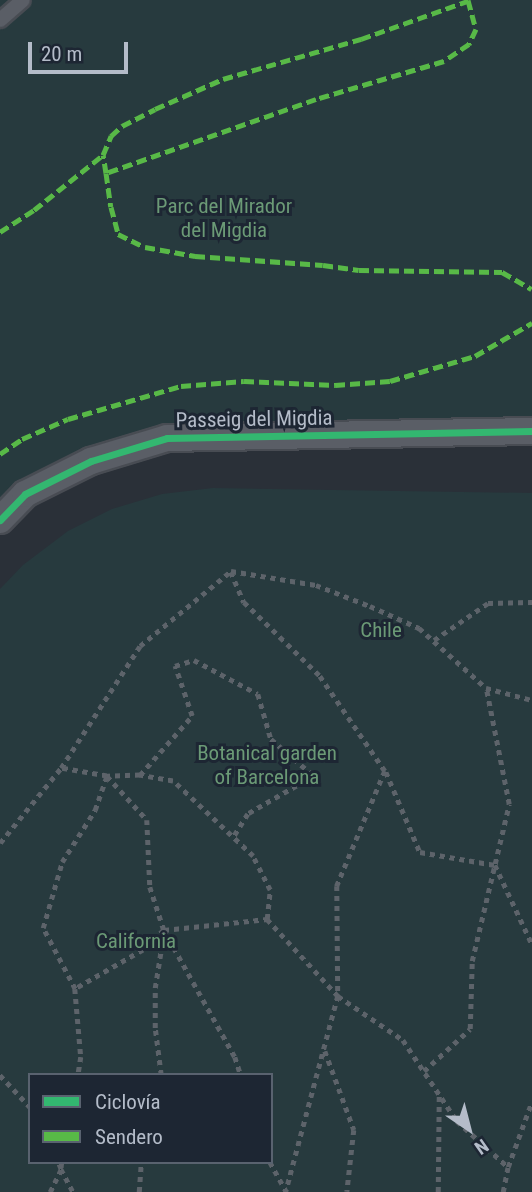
<!DOCTYPE html>
<meta charset="utf-8">
<style>
body{margin:0}
#map{position:relative;width:532px;height:1192px;overflow:hidden;background:#2a3038;font-family:"Roboto Condensed",sans-serif}
div>[style]{position:absolute}
[style*='--x']{left:calc(var(--x)*1px);top:calc(var(--y)*1px);width:calc(var(--w)*1px);rotate:calc(var(--a)*1deg)}
.green>*{inset:0;background:#273a3e}
.path>*{height:4.5px;margin-top:-2.25px;transform-origin:0;background:repeating-linear-gradient(90deg,#5d636a 0 5px,transparent 0 10px)}
.roads{filter:drop-shadow(2px 0 #484c53) drop-shadow(-2px 0 #484c53) drop-shadow(0 2px #484c53) drop-shadow(0 -2px #484c53)}
.service>*{height:14px;margin:-7px;padding:0 7px;transform-origin:7px;border-radius:7px;background:#5a5e66}
.minor>*{height:26px;margin:-13px;padding:0 13px;transform-origin:13px;border-radius:13px;background:#5a5e66}
.quiet>*{height:5px;margin-top:-2.5px;transform-origin:0;background:repeating-linear-gradient(90deg,#58b947 0 10px,transparent 0 15px)}
.cycleway>*{height:7px;margin:-3.5px;padding:0 3.5px;transform-origin:3.5px;border-radius:3.5px;background:#33b770}
span{translate:-50% -50%;white-space:nowrap;text-align:center;line-height:1.15;-webkit-text-stroke:6px #1d2633;paint-order:stroke}
.park-label{font-size:21px;color:#6b9a76}
.street-label{font-size:21px;color:#b4bcc9}
.legend{position:absolute;left:28px;top:1073px;width:245px;height:91px;box-sizing:border-box;background:#1d2633;border:2px solid #59626f;margin:0;padding:9px 12px;list-style:none;font-size:21px;color:#b4bcc9}
.legend li{display:flex;align-items:center;gap:14px;height:35px}
.legend b{width:35px;border:2px solid #59626f}
.north{position:absolute;left:434px;top:1094px;width:70px;height:70px;-webkit-text-stroke:5px #1d2633;paint-order:stroke;rotate:145deg;font-size:19px;font-weight:700;line-height:28px;text-align:center;color:#b4bcc9}
.north::after{content:'';display:block;margin:auto;width:24px;height:32px;background:#b4bcc9;clip-path:polygon(50% 0,100% 100%,50% 72%,0 100%)}
.scale{position:absolute;left:28px;top:42px;width:100px;height:32px;box-sizing:border-box;border:4px solid #b4bcc9;border-top:0;padding-left:9px;font-size:21px;line-height:24px;white-space:nowrap;color:#b4bcc9;-webkit-text-stroke:5px #1d2633;paint-order:stroke}
</style>
<div id="map">
<div class="green">
<i style="clip-path:polygon(0 0,532px 0,532px 431px,167px 438px,0 520px)"></i>
<i style="clip-path:polygon(evenodd,213px 488px,532px 493px,532px 1192px,0 1192px,0 589px,23px 565px,68px 531px,112px 509px,162px 494px,213px 488px,30px 1075px,271px 1075px,271px 1162px,30px 1162px,30px 1075px)"></i>
</div>
<div class="path">
<i style="--x:231;--y:572;--w:33;--a:67"></i>
<i style="--x:244;--y:602;--w:106;--a:44.2"></i>
<i style="--x:320;--y:676;--w:115;--a:55.6"></i>
<i style="--x:385;--y:771;--w:125;--a:112.7"></i>
<i style="--x:337;--y:886;--w:110;--a:89.5"></i>
<i style="--x:338;--y:996;--w:203;--a:104.9"></i>
<i style="--x:434;--y:640;--w:65;--a:-34.4"></i>
<i style="--x:488;--y:603;--w:44;--a:-1.3"></i>
<i style="--x:386;--y:772;--w:87;--a:67"></i>
<i style="--x:420;--y:852;--w:76;--a:9.8"></i>
<i style="--x:495;--y:865;--w:87;--a:64.9"></i>
<i style="--x:140;--y:775;--w:79;--a:-48.6"></i>
<i style="--x:192;--y:716;--w:53;--a:-108.8"></i>
<i style="--x:175;--y:666;--w:20;--a:-18"></i>
<i style="--x:194;--y:660;--w:72;--a:28"></i>
<i style="--x:258;--y:694;--w:47;--a:73.9"></i>
<i style="--x:271;--y:739;--w:57;--a:40.7"></i>
<i style="--x:314;--y:776;--w:76;--a:150.1"></i>
<i style="--x:248;--y:814;--w:28;--a:122"></i>
<i style="--x:0;--y:843;--w:97;--a:-50.9"></i>
<i style="--x:267;--y:919;--w:105;--a:47.3"></i>
<i style="--x:338;--y:996;--w:78;--a:34.1"></i>
<i style="--x:403;--y:1040;--w:97;--a:56.3"></i>
<i style="--x:457;--y:1121;--w:69;--a:42"></i>
<i style="--x:164;--y:930;--w:29;--a:136"></i>
<i style="--x:143;--y:950;--w:78;--a:150.2"></i>
<i style="--x:75;--y:989;--w:69;--a:-117.7"></i>
<i style="--x:43;--y:928;--w:69;--a:-73.9"></i>
<i style="--x:62;--y:862;--w:62;--a:-57.6"></i>
<i style="--x:95;--y:810;--w:36;--a:-71"></i>
<i style="--x:107;--y:776;--w:59;--a:47.7"></i>
<i style="--x:147;--y:820;--w:67;--a:87.4"></i>
<i style="--x:150;--y:887;--w:45;--a:72"></i>
<i style="--x:164;--y:930;--w:104;--a:-6.1"></i>
<i style="--x:267;--y:919;--w:29;--a:-84"></i>
<i style="--x:270;--y:890;--w:38;--a:-117"></i>
<i style="--x:253;--y:856;--w:110;--a:-136.8"></i>
<i style="--x:173;--y:781;--w:34;--a:-170"></i>
<i style="--x:140;--y:775;--w:33;--a:178"></i>
<i style="--x:107;--y:776;--w:47;--a:-170.1"></i>
<i style="--x:61;--y:768;--w:145;--a:-57.1"></i>
<i style="--x:140;--y:646;--w:118;--a:-39.5"></i>
<i style="--x:231;--y:571;--w:86;--a:9.4"></i>
<i style="--x:316;--y:585;--w:58;--a:21.3"></i>
<i style="--x:370;--y:606;--w:54;--a:24.2"></i>
<i style="--x:419;--y:628;--w:90;--a:41.8"></i>
<i style="--x:486;--y:688;--w:48;--a:14.6"></i>
<i style="--x:164;--y:930;--w:145;--a:60.8"></i>
<i style="--x:235;--y:1057;--w:19;--a:72"></i>
<i style="--x:75;--y:989;--w:68;--a:85"></i>
<i style="--x:81;--y:1057;--w:18;--a:99"></i>
<i style="--x:325;--y:1051;--w:84;--a:69.8"></i>
<i style="--x:354;--y:1130;--w:62;--a:96.4"></i>
<i style="--x:424;--y:1071;--w:62;--a:-42.4"></i>
<i style="--x:470;--y:1029;--w:68;--a:-88.3"></i>
<i style="--x:472;--y:961;--w:161;--a:-76.7"></i>
<i style="--x:509;--y:804;--w:118;--a:-101.2"></i>
<i style="--x:0;--y:1075;--w:44;--a:46.8"></i>
<i style="--x:161;--y:1075;--w:47;--a:-97.3"></i>
<i style="--x:155;--y:1028;--w:40;--a:-90"></i>
<i style="--x:155;--y:988;--w:58;--a:-81"></i>
<i style="--x:62;--y:1162;--w:7;--a:98"></i>
<i style="--x:61;--y:1169;--w:26;--a:62"></i>
<i style="--x:270;--y:1162;--w:33;--a:61"></i>
<i style="--x:50;--y:1192;--w:25;--a:-64"></i>
<i style="--x:61;--y:1169;--w:8;--a:-113"></i>
<i style="--x:139;--y:1192;--w:30;--a:-86"></i>
<i style="--x:438;--y:1192;--w:97;--a:-89.4"></i>
<i style="--x:503;--y:1192;--w:25;--a:-79"></i>
<i style="--x:508;--y:1167;--w:70;--a:-70"></i>
</div>
<div class="roads">
<div class="service">
<i style="--x:0;--y:20;--w:30;--a:-41"></i>
</div>
<div class="minor">
<i style="--x:0;--y:520;--w:36;--a:-46"></i>
<i style="--x:25;--y:494;--w:74;--a:-26.6"></i>
<i style="--x:91;--y:461;--w:79;--a:-16.8"></i>
<i style="--x:167;--y:438;--w:365;--a:-1.1"></i>
</div>
</div>
<div class="quiet">
<i style="--x:468;--y:0;--w:30;--a:75"></i>
<i style="--x:476;--y:29;--w:17;--a:115"></i>
<i style="--x:469;--y:44;--w:30;--a:146"></i>
<i style="--x:444;--y:61;--w:134;--a:163.5"></i>
<i style="--x:316;--y:99;--w:223;--a:160.6"></i>
<i style="--x:106;--y:173;--w:34;--a:82"></i>
<i style="--x:111;--y:207;--w:28;--a:75"></i>
<i style="--x:118;--y:234;--w:30;--a:26"></i>
<i style="--x:145;--y:247;--w:51;--a:10.2"></i>
<i style="--x:195;--y:256;--w:128;--a:4"></i>
<i style="--x:323;--y:265;--w:36;--a:8"></i>
<i style="--x:359;--y:270;--w:143;--a:0.8"></i>
<i style="--x:502;--y:272;--w:34;--a:30"></i>
<i style="--x:106;--y:173;--w:18;--a:-99"></i>
<i style="--x:103;--y:155;--w:21;--a:-67"></i>
<i style="--x:111;--y:136;--w:15;--a:-42"></i>
<i style="--x:122;--y:126;--w:37;--a:-27"></i>
<i style="--x:155;--y:109;--w:74;--a:-23.8"></i>
<i style="--x:223;--y:79;--w:144;--a:-16.2"></i>
<i style="--x:361;--y:39;--w:114;--a:-19.6"></i>
<i style="--x:0;--y:232;--w:40;--a:-32.9"></i>
<i style="--x:34;--y:210;--w:88;--a:-38.6"></i>
<i style="--x:0;--y:454;--w:27;--a:-34"></i>
<i style="--x:22;--y:439;--w:50;--a:-23.5"></i>
<i style="--x:68;--y:419;--w:118;--a:-16.3"></i>
<i style="--x:181;--y:386;--w:63;--a:-4.5"></i>
<i style="--x:244;--y:381;--w:91;--a:2.5"></i>
<i style="--x:335;--y:385;--w:55;--a:-4.2"></i>
<i style="--x:390;--y:381;--w:89;--a:-16.4"></i>
<i style="--x:475;--y:356;--w:66;--a:-30.1"></i>
</div>
<div class="cycleway">
<i style="--x:0;--y:520;--w:36;--a:-46"></i>
<i style="--x:25;--y:494;--w:74;--a:-26.6"></i>
<i style="--x:91;--y:461;--w:79;--a:-16.8"></i>
<i style="--x:167;--y:438;--w:365;--a:-1.1"></i>
</div>
<div class="park-label">
<span style="left:224px;top:218px">Parc del Mirador<br>del Migdia</span>
<span style="left:381px;top:630px">Chile</span>
<span style="left:267px;top:765px">Botanical garden<br>of Barcelona</span>
<span style="left:136px;top:941px">California</span>
</div>
<div class="street-label">
<span style="left:254px;top:419px;rotate:-1deg">Passeig del Migdia</span>
</div>
<ul class="legend">
<li><b style="height:9px;background:#33b770"></b>Ciclovía</li>
<li><b style="height:9px;background:#58b947"></b>Sendero</li>
</ul>
<div class="north">N</div>
<div class="scale">20 m</div>
</div>
